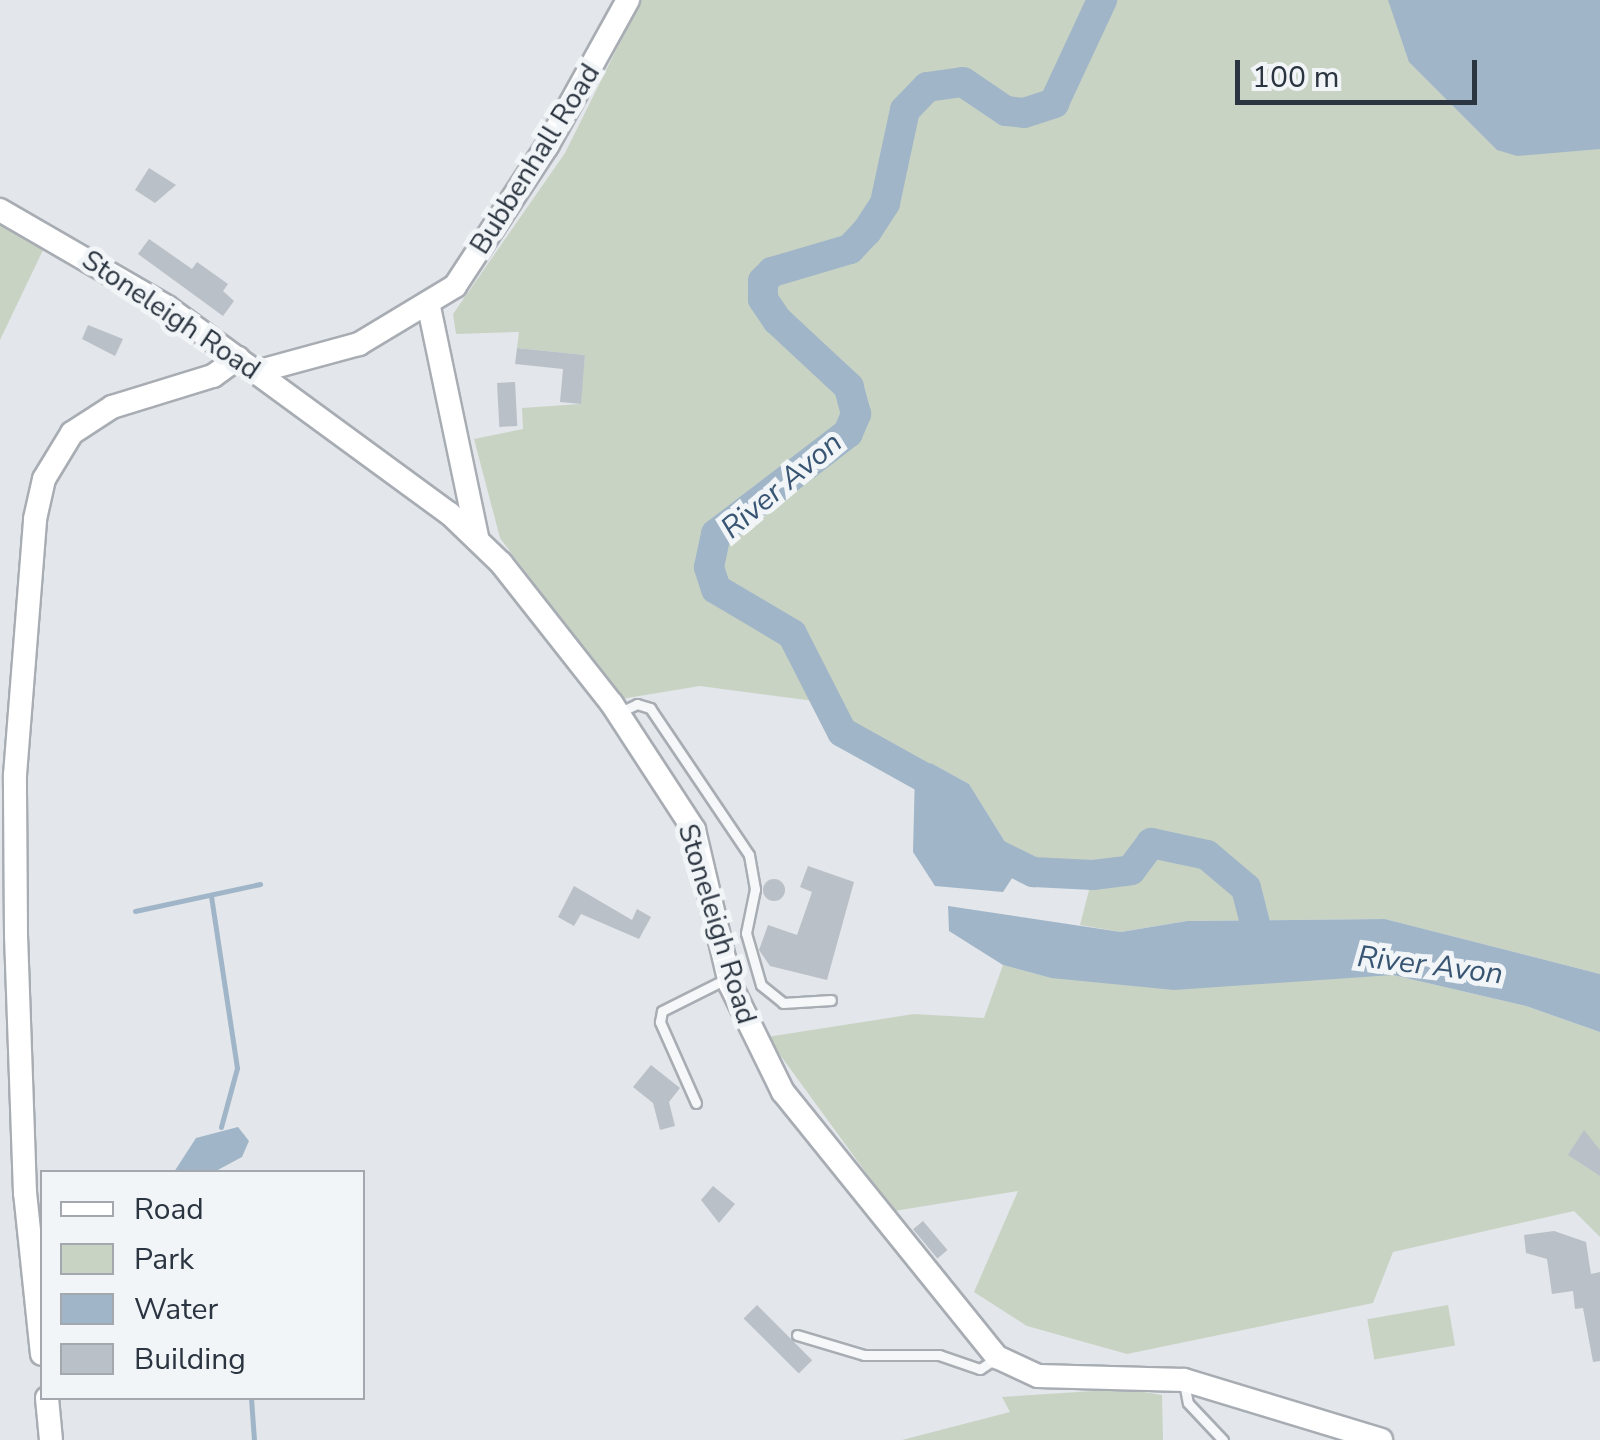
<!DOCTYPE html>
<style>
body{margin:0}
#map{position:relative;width:1600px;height:1440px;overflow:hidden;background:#e3e6ea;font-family:"Nunito Sans",sans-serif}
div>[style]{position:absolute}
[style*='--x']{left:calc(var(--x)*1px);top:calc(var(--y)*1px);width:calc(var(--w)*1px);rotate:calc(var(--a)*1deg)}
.green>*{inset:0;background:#c9d3c4;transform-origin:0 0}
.water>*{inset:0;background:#a0b6c8}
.stream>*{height:5px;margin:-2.5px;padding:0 2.5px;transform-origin:2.5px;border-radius:2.5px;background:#a0b6c8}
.river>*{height:30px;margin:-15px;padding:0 15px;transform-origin:15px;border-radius:15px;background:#a0b6c8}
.building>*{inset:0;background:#bac0c7;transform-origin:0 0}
.round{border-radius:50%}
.roads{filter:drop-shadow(2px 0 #a8adb4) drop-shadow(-2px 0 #a8adb4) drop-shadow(0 2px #a8adb4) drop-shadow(0 -2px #a8adb4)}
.lane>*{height:9px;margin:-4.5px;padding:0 4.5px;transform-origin:4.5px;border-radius:4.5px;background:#f5f7f8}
.secondary>*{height:22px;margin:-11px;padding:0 11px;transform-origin:11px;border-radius:11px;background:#fff}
span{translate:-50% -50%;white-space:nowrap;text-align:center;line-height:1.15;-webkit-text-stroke:10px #f2f5f7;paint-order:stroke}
.street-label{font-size:28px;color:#2b3541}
.water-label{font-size:30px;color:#385673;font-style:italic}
.legend{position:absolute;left:40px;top:1170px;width:325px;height:230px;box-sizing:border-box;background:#f2f5f7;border:2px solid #a2a8ae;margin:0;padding:12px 18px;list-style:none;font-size:30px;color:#2b3541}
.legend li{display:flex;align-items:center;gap:20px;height:50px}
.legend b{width:50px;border:2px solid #a2a8ae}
.scale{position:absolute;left:1235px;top:60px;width:242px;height:45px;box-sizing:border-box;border:5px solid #2b3541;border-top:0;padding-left:12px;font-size:30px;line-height:35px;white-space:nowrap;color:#2b3541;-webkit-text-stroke:8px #f2f5f7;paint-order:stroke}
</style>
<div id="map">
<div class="green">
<i style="clip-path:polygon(641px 0,1600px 0,1600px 974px,1385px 919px,1187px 921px,1121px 932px,1080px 925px,1093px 875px,1020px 866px,969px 784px,931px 763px,915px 772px,842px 732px,822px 702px,700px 686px,621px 699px,500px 538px,474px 439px,523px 429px,522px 408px,580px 404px,585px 355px,517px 348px,519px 332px,456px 334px,453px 314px,565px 153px)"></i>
<i style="clip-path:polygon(0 224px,44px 248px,0 340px)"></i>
<i style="clip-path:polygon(1003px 965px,1051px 978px,1393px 975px,1526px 1006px,1600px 1032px,1600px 1237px,1574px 1211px,1393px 1252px,1373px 1303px,1127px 1354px,1027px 1326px,974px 1292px,1018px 1191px,894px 1211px,767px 1037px,914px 1014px,984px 1018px)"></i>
<i style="left:1448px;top:1305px;width:41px;height:82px;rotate:80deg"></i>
<i style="clip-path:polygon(1125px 1389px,1162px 1395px,1163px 1440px,902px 1440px,1010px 1412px,1002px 1397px)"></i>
</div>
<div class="water">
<i style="clip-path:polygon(1388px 0,1600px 0,1600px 149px,1517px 156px,1497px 150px,1409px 62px)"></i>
<i style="clip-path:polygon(931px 763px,969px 784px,1020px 866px,1003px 892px,935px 886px,913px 852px,915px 772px)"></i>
<i style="clip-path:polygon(948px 906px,1121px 932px,1187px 921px,1385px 919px,1600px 974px,1600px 1032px,1526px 1006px,1393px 975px,1174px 990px,1051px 978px,1003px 965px,949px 931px)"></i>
<i style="clip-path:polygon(238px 1127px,249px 1141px,242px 1157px,214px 1172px,174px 1172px,196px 1138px)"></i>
</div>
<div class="stream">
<i style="--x:211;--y:896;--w:174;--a:81.4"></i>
<i style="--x:237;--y:1068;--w:61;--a:105.2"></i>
<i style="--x:135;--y:911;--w:128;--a:-12.2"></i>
<i style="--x:251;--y:1398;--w:42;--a:85.9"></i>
</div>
<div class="river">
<i style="--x:946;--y:797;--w:11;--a:-117"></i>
<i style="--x:941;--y:787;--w:113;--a:-150.9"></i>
<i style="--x:842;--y:732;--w:110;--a:-117"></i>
<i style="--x:792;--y:634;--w:88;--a:-149.4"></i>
<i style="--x:716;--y:589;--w:23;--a:-108"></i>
<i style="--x:709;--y:567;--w:34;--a:-78"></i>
<i style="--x:716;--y:534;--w:166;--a:-37.4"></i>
<i style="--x:848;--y:433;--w:21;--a:-67"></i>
<i style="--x:856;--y:414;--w:28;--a:-105"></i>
<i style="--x:849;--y:387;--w:98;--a:-137.1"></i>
<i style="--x:777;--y:320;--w:25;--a:-124"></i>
<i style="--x:763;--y:299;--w:18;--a:-90"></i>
<i style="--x:763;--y:281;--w:13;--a:-45"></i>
<i style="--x:772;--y:272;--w:81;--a:-16.4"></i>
<i style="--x:850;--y:249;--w:25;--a:-47"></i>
<i style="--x:867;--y:231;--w:33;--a:-57"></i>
<i style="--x:885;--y:203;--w:95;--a:-77.9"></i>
<i style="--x:905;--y:110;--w:32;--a:-46"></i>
<i style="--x:927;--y:87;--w:36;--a:-8"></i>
<i style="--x:963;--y:82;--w:52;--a:34"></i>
<i style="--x:1006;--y:111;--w:18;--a:6"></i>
<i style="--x:1024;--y:113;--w:32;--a:-18"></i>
<i style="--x:1054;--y:103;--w:114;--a:-65"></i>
<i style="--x:984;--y:848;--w:55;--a:26.1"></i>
<i style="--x:1033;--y:872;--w:60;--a:2.9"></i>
<i style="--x:1093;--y:875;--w:38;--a:-7"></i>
<i style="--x:1131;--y:870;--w:34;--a:-53"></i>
<i style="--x:1151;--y:843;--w:57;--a:12.1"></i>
<i style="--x:1207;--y:855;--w:51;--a:40.2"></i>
<i style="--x:1246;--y:888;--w:61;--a:75.7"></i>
<i style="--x:1261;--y:947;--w:13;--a:4"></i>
</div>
<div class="building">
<i style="clip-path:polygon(149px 168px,176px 185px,155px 203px,135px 190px)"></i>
<i style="clip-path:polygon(149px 239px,192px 269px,197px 262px,228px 284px,223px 291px,234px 301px,223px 316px,138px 254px)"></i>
<i style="clip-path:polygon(88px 325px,123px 339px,115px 356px,82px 339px)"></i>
<i style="clip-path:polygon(517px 348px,585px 355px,581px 404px,560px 402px,563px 369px,515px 364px)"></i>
<i style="left:515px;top:382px;width:44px;height:18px;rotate:87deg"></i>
<i style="clip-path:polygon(808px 866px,854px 882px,827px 980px,770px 966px,759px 950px,768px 925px,797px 935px,812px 892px,800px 887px)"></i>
<i class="round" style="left:763px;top:879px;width:22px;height:22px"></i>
<i style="clip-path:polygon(574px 886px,632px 920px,637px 909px,651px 917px,639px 939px,581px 914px,574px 926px,558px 917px)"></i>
<i style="clip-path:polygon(651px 1065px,680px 1088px,669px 1102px,675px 1126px,660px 1130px,653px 1103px,633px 1087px)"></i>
<i style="clip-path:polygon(1584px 1130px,1600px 1150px,1600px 1176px,1568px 1155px)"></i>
<i style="clip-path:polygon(713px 1186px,735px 1204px,719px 1223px,701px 1200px)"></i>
<i style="left:923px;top:1221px;width:38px;height:13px;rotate:50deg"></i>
<i style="clip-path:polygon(1554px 1231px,1586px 1242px,1591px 1274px,1600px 1272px,1600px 1361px,1593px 1362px,1583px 1308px,1575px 1309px,1573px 1291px,1552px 1294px,1547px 1259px,1526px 1253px,1524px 1235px)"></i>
<i style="left:757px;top:1305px;width:78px;height:19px;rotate:45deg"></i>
</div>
<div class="roads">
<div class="lane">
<i style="--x:620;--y:712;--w:19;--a:-25"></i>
<i style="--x:637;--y:704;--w:14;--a:17"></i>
<i style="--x:650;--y:708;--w:177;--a:56"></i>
<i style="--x:749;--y:855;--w:35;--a:80"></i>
<i style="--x:755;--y:889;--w:45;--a:101.6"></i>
<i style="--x:746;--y:933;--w:54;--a:73.9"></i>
<i style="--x:761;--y:985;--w:28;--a:39"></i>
<i style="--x:783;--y:1003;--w:48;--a:-3.6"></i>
<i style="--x:696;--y:1103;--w:89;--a:-114"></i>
<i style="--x:660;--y:1022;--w:11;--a:-80"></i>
<i style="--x:662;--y:1011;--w:72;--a:-26.6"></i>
<i style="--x:797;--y:1335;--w:70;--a:16.6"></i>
<i style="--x:864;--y:1355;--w:75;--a:0"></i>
<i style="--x:939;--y:1355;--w:43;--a:18.9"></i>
<i style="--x:980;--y:1369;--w:18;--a:-34"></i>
<i style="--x:1184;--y:1383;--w:20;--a:79"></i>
<i style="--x:1188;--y:1403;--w:51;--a:46.6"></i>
</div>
<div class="secondary">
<i style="--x:0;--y:210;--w:193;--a:30.1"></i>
<i style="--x:167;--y:307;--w:351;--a:36.2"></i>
<i style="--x:450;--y:514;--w:71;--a:43.9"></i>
<i style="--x:501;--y:563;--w:179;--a:51.8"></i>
<i style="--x:612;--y:704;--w:150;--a:56.9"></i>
<i style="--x:694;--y:830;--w:158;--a:76.8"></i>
<i style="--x:730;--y:984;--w:120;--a:63.9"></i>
<i style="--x:783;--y:1092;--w:341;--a:51.1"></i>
<i style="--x:997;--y:1357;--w:45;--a:24.9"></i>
<i style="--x:1038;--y:1376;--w:146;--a:1.6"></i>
<i style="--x:1184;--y:1380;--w:206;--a:16.9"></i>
<i style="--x:429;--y:307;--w:234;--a:78.2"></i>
<i style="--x:256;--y:372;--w:107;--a:-15.2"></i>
<i style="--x:359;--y:344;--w:112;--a:-31.1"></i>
<i style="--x:455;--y:286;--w:168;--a:-56.7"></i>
<i style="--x:547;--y:146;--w:167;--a:-61"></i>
<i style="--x:42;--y:1354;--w:162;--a:-96"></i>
<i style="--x:25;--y:1193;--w:259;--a:-92"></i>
<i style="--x:16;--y:934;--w:159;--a:-90.4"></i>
<i style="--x:15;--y:775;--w:257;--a:-85.5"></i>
<i style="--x:35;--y:519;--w:41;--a:-77.3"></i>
<i style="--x:44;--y:479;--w:54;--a:-58.7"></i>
<i style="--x:72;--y:433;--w:48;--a:-33"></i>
<i style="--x:112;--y:407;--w:106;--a:-17.1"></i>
<i style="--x:213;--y:376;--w:31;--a:-36"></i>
<i style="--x:47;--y:1398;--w:42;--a:84.6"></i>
</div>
</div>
<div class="street-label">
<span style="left:535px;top:159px;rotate:-58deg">Bubbenhall Road</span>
<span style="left:171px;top:315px;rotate:34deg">Stoneleigh Road</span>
<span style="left:717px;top:924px;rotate:73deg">Stoneleigh Road</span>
</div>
<div class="water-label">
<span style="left:782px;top:486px;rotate:-40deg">River Avon</span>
<span style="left:1430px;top:966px;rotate:7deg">River Avon</span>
</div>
<ul class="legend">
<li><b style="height:12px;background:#fff"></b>Road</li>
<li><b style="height:28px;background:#c9d3c4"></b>Park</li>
<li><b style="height:28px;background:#a0b6c8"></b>Water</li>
<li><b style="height:28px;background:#bac0c7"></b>Building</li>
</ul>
<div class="scale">100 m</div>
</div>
